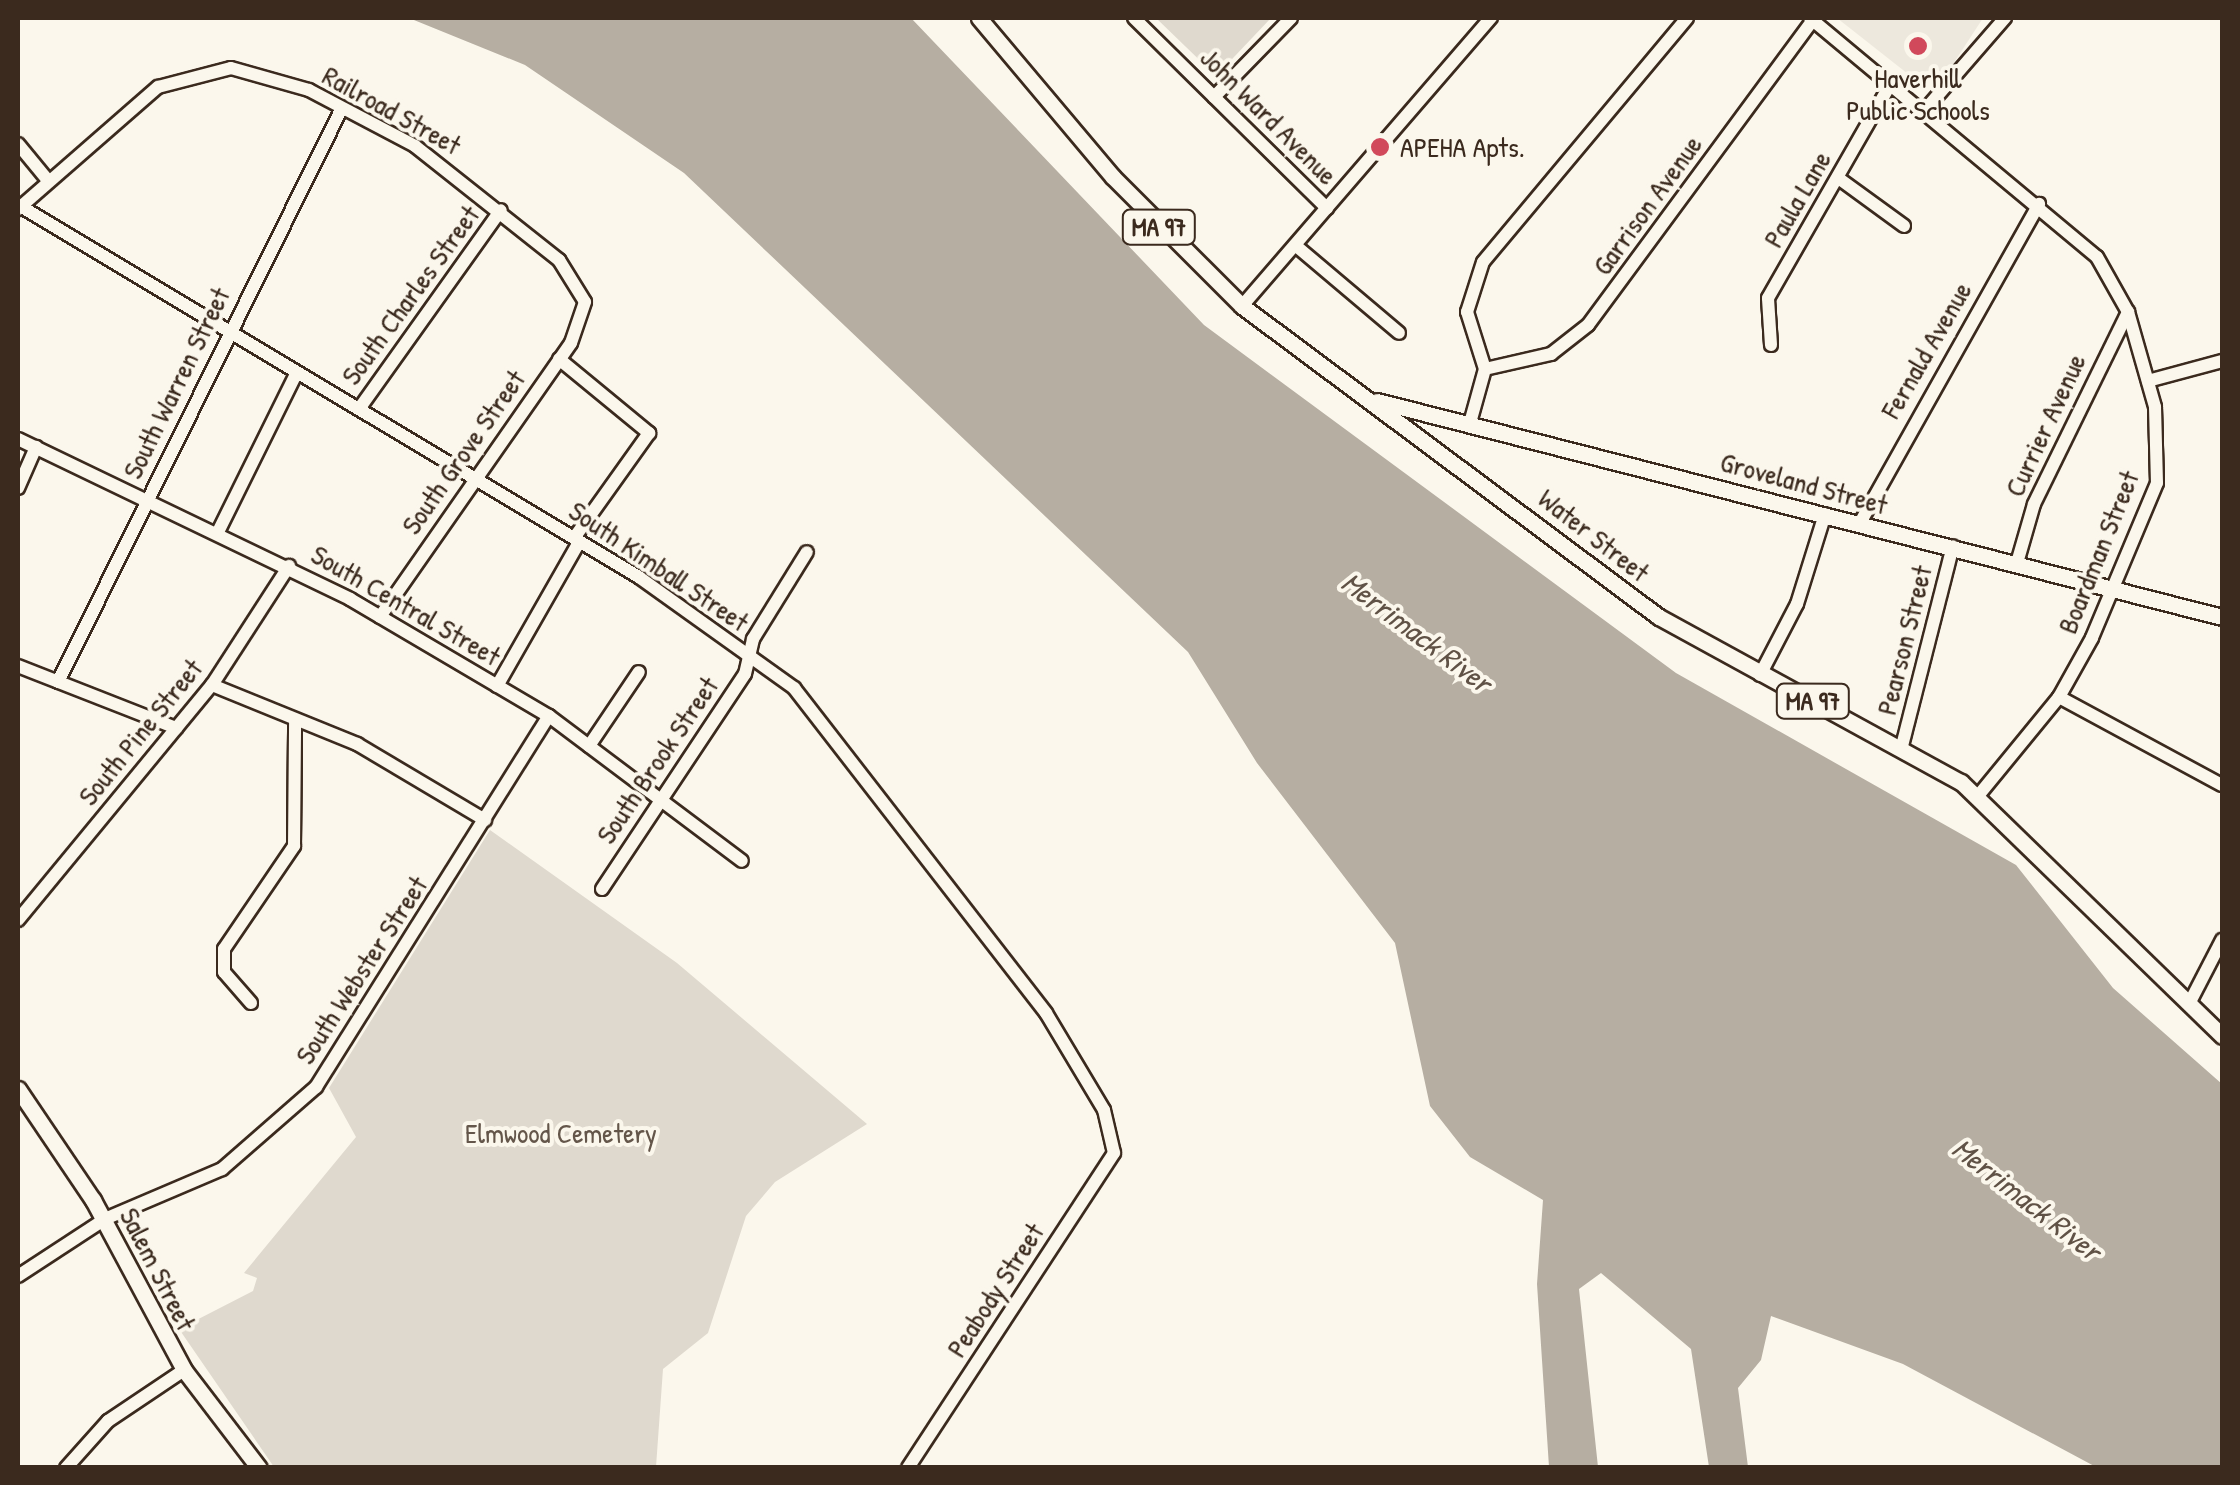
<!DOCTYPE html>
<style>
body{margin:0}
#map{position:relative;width:2240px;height:1485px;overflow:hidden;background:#fbf7ec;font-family:"Patrick Hand",sans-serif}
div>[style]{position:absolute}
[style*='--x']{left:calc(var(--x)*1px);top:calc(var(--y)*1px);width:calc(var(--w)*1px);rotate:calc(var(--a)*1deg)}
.built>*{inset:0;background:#ede8dd}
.green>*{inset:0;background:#dfd9ce}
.water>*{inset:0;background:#b6aea2}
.roads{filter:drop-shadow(2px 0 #3b2a1e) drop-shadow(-2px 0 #3b2a1e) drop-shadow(0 2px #3b2a1e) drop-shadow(0 -2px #3b2a1e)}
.minor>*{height:12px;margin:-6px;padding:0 6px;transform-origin:6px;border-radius:6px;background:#fbf7ec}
.major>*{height:15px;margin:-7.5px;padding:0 7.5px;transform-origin:7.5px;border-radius:7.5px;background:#fbf7ec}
.dots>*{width:28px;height:28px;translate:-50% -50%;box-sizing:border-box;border:5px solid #fbf7ec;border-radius:50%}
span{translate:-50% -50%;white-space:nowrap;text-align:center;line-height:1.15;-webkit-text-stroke:8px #fbf7ec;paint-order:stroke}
.shield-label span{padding:2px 8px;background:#fbf7ec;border:2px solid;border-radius:8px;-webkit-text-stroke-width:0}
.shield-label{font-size:25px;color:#3b2a1e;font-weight:700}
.poi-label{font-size:28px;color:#3b2a1e}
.left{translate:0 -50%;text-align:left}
.street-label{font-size:28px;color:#3b2a1e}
.park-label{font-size:28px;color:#64564a}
.water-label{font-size:30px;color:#605246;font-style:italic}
.frame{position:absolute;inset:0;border:20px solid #3b2a1e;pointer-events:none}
</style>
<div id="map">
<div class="built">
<i style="clip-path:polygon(1837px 18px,1983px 18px,1942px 81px,1922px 85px)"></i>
</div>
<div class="green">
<i style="clip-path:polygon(1156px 18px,1271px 18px,1216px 76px)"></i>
<i style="clip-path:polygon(490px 830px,677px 963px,867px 1124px,775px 1182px,746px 1216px,708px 1333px,663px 1369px,656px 1467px,274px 1467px,179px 1329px,253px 1291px,257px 1278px,244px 1273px,356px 1137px,329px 1088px)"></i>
</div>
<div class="water">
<i style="clip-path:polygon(409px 18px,911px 18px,1204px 325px,1676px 673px,2016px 865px,2113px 988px,2222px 1084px,2222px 1467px,2096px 1467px,1903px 1364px,1771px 1316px,1761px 1360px,1738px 1388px,1748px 1467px,1709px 1467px,1691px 1349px,1601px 1273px,1579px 1289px,1598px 1467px,1549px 1467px,1537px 1284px,1543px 1200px,1470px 1157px,1430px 1106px,1395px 943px,1257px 763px,1188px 652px,684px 173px,525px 65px)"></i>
</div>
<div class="roads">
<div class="minor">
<i style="--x:1134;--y:18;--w:271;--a:44.6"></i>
<i style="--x:1810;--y:18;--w:373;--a:39.8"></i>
<i style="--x:2097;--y:257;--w:63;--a:60.6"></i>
<i style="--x:2128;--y:312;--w:99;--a:74.1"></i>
<i style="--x:2155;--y:407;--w:76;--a:88.5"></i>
<i style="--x:2157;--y:483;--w:168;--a:112.8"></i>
<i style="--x:2092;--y:638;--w:68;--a:119.2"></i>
<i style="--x:2059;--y:697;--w:128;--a:129.3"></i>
<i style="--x:1214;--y:97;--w:110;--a:-45.7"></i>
<i style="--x:1925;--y:110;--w:122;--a:-49"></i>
<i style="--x:18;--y:144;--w:44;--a:50.5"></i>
<i style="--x:1841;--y:180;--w:78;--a:36.1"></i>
<i style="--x:20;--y:206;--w:722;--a:30.94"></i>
<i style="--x:639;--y:577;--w:191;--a:35.6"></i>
<i style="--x:794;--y:688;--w:411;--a:52.2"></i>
<i style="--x:1046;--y:1013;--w:113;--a:59.1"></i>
<i style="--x:1104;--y:1110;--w:44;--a:76.9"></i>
<i style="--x:1114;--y:1153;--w:376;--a:123.2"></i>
<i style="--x:18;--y:209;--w:186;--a:-41.1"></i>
<i style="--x:158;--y:87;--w:75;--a:-14.6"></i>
<i style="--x:231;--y:68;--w:81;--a:15.8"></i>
<i style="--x:309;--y:90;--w:120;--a:27.8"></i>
<i style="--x:415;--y:146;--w:184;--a:38.4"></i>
<i style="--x:559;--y:260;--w:49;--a:58.2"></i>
<i style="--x:585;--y:302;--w:43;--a:108.9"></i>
<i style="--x:571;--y:343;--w:334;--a:124.9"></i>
<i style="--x:1295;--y:245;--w:136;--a:40.2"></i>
<i style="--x:1242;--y:306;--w:381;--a:-49.2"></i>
<i style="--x:1771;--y:345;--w:47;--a:-93.7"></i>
<i style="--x:1768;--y:298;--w:248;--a:-60.2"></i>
<i style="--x:559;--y:359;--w:117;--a:39.4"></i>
<i style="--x:649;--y:433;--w:129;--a:125.5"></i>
<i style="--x:1485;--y:369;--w:68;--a:-12.8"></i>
<i style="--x:1551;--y:354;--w:47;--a:-38.1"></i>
<i style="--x:1588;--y:325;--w:379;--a:-53.6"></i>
<i style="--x:2148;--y:381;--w:77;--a:-15.1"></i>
<i style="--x:359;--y:409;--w:244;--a:-54.5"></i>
<i style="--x:1470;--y:423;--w:56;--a:-74.5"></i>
<i style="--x:1485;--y:369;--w:60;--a:-107.5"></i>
<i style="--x:1467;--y:312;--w:52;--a:-72.3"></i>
<i style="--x:1483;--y:262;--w:318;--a:-50.1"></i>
<i style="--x:18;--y:439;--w:369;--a:25.7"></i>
<i style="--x:350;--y:599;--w:231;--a:30.5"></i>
<i style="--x:549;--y:716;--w:241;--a:36.9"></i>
<i style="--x:18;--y:488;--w:45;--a:-66.3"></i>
<i style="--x:1860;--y:523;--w:366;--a:-60.7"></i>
<i style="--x:218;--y:532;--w:178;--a:-63.7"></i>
<i style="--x:2017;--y:563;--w:61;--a:-73.9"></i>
<i style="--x:2034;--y:504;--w:214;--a:-63.9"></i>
<i style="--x:18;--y:666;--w:170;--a:21.4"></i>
<i style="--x:1760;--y:675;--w:80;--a:-62.5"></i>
<i style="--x:1797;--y:604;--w:94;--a:-72.7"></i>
<i style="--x:58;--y:682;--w:640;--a:-63.68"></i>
<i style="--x:212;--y:685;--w:157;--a:22.1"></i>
<i style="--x:357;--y:744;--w:149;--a:30.7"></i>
<i style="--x:497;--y:686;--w:166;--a:-60.3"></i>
<i style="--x:2059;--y:697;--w:185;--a:28.4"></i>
<i style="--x:589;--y:746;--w:89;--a:-56"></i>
<i style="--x:1902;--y:746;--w:206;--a:-75.7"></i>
<i style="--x:602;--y:889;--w:258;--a:-56.4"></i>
<i style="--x:745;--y:674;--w:36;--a:-77"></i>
<i style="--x:753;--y:639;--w:102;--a:-58.2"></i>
<i style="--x:18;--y:920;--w:305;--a:-50.5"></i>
<i style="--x:212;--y:685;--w:142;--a:-57.1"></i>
<i style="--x:2190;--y:1002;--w:70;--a:-62.7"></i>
<i style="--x:251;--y:1003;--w:41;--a:-131.1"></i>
<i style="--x:224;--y:972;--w:23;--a:-90"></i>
<i style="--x:224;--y:949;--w:125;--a:-55.8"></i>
<i style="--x:294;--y:846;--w:125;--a:-89.5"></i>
<i style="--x:18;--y:1276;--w:104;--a:-33.2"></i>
<i style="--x:105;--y:1219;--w:127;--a:-23.1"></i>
<i style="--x:222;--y:1169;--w:125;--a:-41.1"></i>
<i style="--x:316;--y:1087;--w:438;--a:-57.9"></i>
<i style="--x:66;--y:1468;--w:63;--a:-48.2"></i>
<i style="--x:108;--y:1421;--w:92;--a:-33.9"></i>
</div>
<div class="major">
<i style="--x:979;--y:18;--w:208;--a:49.9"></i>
<i style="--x:1113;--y:177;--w:182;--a:45"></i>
<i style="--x:1242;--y:306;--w:520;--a:36.72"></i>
<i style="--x:1659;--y:617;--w:344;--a:28.7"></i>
<i style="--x:1961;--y:782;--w:364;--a:44.2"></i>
<i style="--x:1377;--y:401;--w:872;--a:14.34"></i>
<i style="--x:18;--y:1089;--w:134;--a:56"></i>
<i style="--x:93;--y:1200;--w:193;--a:61.8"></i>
<i style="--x:184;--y:1370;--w:123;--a:52.6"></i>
</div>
</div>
<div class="dots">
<i style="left:1918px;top:46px;background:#d1495b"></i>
<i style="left:1380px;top:147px;background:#d1495b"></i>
</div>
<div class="shield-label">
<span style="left:1159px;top:227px">MA 97</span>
<span style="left:1813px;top:701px">MA 97</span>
</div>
<div class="poi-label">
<span style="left:1918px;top:94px">Haverhill<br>Public Schools</span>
<span class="left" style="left:1400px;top:147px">APEHA Apts.</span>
</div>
<div class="street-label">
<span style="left:392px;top:110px;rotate:29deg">Railroad Street</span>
<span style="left:1269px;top:116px;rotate:45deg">John Ward Avenue</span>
<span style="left:1797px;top:199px;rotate:-60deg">Paula Lane</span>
<span style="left:1647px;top:205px;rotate:-54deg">Garrison Avenue</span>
<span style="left:410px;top:295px;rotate:-54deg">South Charles Street</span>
<span style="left:1926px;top:350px;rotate:-60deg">Fernald Avenue</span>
<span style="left:176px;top:383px;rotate:-64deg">South Warren Street</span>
<span style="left:2045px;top:425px;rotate:-65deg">Currier Avenue</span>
<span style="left:463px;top:452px;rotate:-55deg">South Grove Street</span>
<span style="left:1804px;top:483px;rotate:15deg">Groveland Street</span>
<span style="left:1594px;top:535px;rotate:38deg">Water Street</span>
<span style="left:2098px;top:552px;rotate:-68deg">Boardman Street</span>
<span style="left:659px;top:566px;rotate:34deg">South Kimball Street</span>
<span style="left:406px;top:605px;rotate:30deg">South Central Street</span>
<span style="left:1904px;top:640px;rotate:-76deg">Pearson Street</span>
<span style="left:140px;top:732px;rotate:-51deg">South Pine Street</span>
<span style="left:657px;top:760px;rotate:-56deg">South Brook Street</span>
<span style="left:361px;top:970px;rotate:-57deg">South Webster Street</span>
<span style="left:158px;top:1269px;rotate:63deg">Salem Street</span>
<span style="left:995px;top:1290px;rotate:-57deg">Peabody Street</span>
</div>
<div class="park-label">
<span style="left:561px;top:1133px">Elmwood Cemetery</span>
</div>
<div class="water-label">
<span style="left:1417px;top:632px;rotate:37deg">Merrimack River</span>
<span style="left:2027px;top:1199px;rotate:38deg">Merrimack River</span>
</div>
<div class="frame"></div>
</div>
